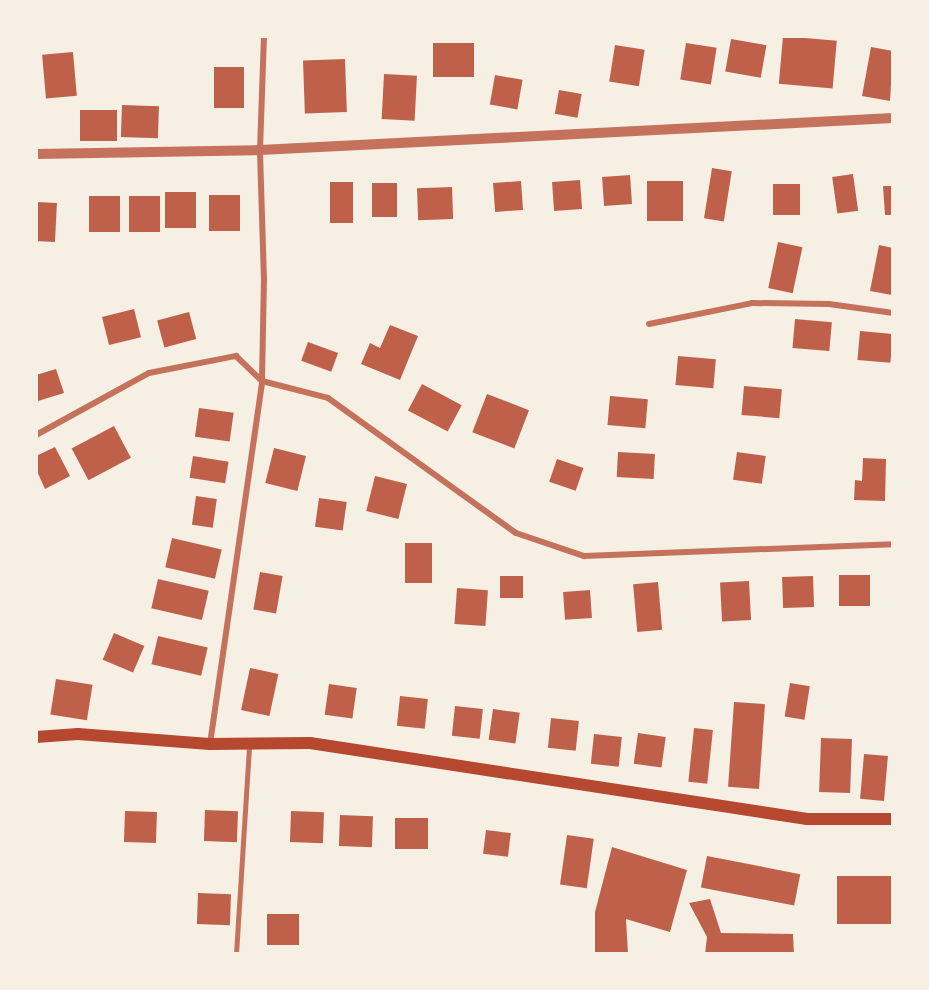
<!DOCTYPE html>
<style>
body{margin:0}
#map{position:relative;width:929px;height:990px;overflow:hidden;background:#f6efe4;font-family:"Fira Sans Condensed",sans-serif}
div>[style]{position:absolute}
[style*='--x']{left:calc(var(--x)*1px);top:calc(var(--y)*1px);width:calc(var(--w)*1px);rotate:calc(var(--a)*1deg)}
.building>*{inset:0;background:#bf614a;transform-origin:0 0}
.service>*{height:4.5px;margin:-2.25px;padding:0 2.25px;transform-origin:2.25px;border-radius:2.25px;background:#c5725c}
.minor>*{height:6px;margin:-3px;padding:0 3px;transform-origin:3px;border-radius:3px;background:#c5725c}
.tertiary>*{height:10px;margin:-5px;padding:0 5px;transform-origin:5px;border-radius:5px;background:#c5725c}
.secondary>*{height:12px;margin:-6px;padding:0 6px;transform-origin:6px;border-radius:6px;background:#b5482f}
span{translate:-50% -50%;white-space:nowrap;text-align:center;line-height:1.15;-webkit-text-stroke:5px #f6efe4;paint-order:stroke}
.frame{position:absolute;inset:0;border:38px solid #f6efe4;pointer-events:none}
</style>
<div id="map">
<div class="building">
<i style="left:783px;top:36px;width:54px;height:48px;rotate:5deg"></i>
<i style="left:731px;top:39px;width:36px;height:33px;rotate:10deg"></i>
<i style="left:433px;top:43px;width:41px;height:34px"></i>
<i style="left:686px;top:43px;width:31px;height:37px;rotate:9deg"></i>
<i style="left:615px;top:45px;width:30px;height:37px;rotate:9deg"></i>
<i style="clip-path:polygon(871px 47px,893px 51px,890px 101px,862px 96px)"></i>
<i style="left:73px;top:52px;width:44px;height:31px;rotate:85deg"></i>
<i style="left:345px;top:59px;width:53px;height:42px;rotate:88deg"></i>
<i style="left:214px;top:67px;width:30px;height:41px"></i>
<i style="left:384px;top:74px;width:33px;height:45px;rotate:3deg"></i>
<i style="left:495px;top:75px;width:28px;height:30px;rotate:10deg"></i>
<i style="left:559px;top:90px;width:23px;height:24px;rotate:10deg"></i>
<i style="left:122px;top:105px;width:37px;height:32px;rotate:2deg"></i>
<i style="left:80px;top:110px;width:37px;height:31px"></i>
<i style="left:712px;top:168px;width:20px;height:51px;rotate:9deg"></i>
<i style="left:853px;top:174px;width:37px;height:21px;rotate:82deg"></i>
<i style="left:630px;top:175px;width:29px;height:28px;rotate:86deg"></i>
<i style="left:580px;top:180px;width:29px;height:28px;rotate:86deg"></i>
<i style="left:521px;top:181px;width:29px;height:28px;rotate:86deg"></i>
<i style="left:647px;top:181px;width:36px;height:40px"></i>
<i style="left:330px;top:182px;width:23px;height:41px"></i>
<i style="left:372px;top:183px;width:25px;height:34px"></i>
<i style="left:773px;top:184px;width:27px;height:31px"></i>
<i style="clip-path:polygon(883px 186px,893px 186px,893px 215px,885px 215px)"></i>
<i style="left:452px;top:187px;width:32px;height:35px;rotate:88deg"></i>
<i style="left:196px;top:192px;width:36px;height:31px;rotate:90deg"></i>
<i style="left:240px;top:195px;width:36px;height:31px;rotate:90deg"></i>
<i style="left:120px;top:196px;width:36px;height:31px;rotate:90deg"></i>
<i style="left:160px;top:196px;width:36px;height:31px;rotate:90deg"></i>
<i style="left:36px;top:202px;width:21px;height:39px;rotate:3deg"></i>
<i style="left:778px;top:242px;width:25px;height:47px;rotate:12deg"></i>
<i style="clip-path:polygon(879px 245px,893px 248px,892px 295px,870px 291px)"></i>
<i style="left:134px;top:309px;width:29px;height:33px;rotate:76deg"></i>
<i style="left:189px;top:312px;width:28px;height:33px;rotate:75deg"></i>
<i style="left:795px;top:319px;width:37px;height:29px;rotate:5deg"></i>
<i style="clip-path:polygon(390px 325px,418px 336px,400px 380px,361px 364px,370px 343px,380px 348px)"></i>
<i style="left:860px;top:331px;width:33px;height:29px;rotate:5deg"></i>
<i style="left:308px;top:342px;width:32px;height:20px;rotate:20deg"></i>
<i style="left:678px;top:356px;width:38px;height:29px;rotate:5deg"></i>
<i style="clip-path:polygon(56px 369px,64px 393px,38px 401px,36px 375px)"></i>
<i style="left:422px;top:384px;width:45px;height:30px;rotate:28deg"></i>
<i style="left:744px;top:386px;width:38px;height:29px;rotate:5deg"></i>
<i style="left:487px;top:394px;width:45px;height:41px;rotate:21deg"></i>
<i style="left:610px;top:396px;width:38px;height:29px;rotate:5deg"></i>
<i style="left:199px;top:408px;width:35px;height:29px;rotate:8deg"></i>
<i style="left:114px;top:426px;width:36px;height:48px;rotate:62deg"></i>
<i style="clip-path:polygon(55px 447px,70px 476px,45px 489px,36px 469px,36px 456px)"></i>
<i style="left:274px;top:448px;width:33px;height:36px;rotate:14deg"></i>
<i style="left:618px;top:452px;width:37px;height:25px;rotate:3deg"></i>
<i style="left:737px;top:452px;width:29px;height:28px;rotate:8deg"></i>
<i style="left:193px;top:456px;width:36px;height:22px;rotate:9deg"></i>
<i style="clip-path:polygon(863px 458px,886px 459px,885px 501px,854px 500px,855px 480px,862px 481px)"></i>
<i style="left:557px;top:459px;width:28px;height:24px;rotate:19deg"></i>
<i style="left:375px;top:476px;width:33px;height:36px;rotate:14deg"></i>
<i style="left:196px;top:496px;width:21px;height:29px;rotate:8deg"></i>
<i style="left:319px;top:498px;width:28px;height:29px;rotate:8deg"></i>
<i style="left:172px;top:538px;width:51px;height:30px;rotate:13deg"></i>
<i style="left:405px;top:543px;width:27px;height:40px"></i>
<i style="left:260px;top:572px;width:23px;height:38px;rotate:10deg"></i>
<i style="left:839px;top:575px;width:31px;height:31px"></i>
<i style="left:500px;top:576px;width:23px;height:22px"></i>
<i style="left:813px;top:576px;width:31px;height:31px;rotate:88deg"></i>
<i style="left:158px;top:579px;width:52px;height:30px;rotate:13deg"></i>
<i style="left:749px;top:581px;width:39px;height:29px;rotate:87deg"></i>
<i style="left:658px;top:582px;width:48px;height:25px;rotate:85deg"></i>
<i style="left:457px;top:588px;width:31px;height:36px;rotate:4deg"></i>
<i style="left:590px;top:590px;width:28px;height:27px;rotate:86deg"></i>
<i style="left:114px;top:633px;width:33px;height:29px;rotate:23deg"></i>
<i style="left:158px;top:636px;width:51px;height:29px;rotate:13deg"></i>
<i style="left:250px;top:668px;width:29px;height:43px;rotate:12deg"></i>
<i style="left:56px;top:679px;width:37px;height:36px;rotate:9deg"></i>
<i style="left:790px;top:683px;width:20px;height:34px;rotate:9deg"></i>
<i style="left:329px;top:684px;width:28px;height:31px;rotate:8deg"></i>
<i style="left:400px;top:696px;width:28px;height:30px;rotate:6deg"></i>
<i style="left:734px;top:702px;width:31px;height:85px;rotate:4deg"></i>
<i style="left:455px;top:706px;width:28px;height:30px;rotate:6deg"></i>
<i style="left:493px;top:709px;width:27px;height:31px;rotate:8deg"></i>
<i style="left:551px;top:718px;width:28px;height:30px;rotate:6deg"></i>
<i style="left:694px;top:728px;width:19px;height:54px;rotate:6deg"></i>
<i style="left:638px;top:733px;width:28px;height:31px;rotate:8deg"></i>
<i style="left:594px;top:734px;width:28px;height:30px;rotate:6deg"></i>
<i style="left:821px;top:738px;width:31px;height:54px;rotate:2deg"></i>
<i style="left:864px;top:754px;width:24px;height:45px;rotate:5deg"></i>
<i style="left:205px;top:810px;width:33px;height:31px;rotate:2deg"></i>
<i style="left:125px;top:811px;width:32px;height:31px;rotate:2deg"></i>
<i style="left:291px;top:811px;width:33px;height:31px;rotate:2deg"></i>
<i style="left:340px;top:815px;width:33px;height:31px;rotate:2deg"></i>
<i style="left:395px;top:818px;width:33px;height:31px"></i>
<i style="left:486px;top:830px;width:25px;height:24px;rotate:7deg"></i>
<i style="left:567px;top:835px;width:27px;height:50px;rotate:8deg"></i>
<i style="clip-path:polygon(612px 847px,687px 870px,670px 932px,626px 919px,628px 954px,595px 954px,595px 912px)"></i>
<i style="left:707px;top:856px;width:95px;height:32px;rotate:11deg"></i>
<i style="left:893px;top:876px;width:48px;height:56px;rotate:90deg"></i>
<i style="left:198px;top:893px;width:33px;height:31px;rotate:2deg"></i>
<i style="clip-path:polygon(710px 899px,721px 933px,793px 934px,794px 954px,705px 954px,707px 937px,689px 903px)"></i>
<i style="left:267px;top:914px;width:32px;height:31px"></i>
</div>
<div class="service">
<i style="--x:236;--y:954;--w:209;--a:-86.4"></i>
</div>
<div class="minor">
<i style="--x:649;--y:324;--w:105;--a:-11.5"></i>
<i style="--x:752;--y:303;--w:77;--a:0.7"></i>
<i style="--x:829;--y:304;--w:65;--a:8"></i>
<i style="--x:36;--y:435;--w:129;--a:-28.8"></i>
<i style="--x:149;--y:373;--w:89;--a:-11.1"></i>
<i style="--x:236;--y:356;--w:36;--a:44"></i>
<i style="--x:262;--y:381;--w:68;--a:14.4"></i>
<i style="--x:328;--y:398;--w:231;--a:35.7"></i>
<i style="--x:516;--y:533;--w:72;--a:18.7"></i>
<i style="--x:584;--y:556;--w:309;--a:-2.2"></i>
<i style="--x:210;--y:744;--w:367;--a:-81.8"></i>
<i style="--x:262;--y:381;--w:101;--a:-88.9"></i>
<i style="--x:264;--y:280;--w:130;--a:-91.8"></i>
<i style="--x:260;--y:150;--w:114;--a:-88"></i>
</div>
<div class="tertiary">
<i style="--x:36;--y:154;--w:224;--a:-1"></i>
<i style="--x:260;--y:150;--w:634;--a:-2.89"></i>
</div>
<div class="secondary">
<i style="--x:36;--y:737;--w:42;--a:-4.1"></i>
<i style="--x:78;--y:734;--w:132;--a:4.3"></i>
<i style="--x:210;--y:744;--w:100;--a:-0.6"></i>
<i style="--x:310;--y:743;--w:503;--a:8.69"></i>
<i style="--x:807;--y:819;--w:86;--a:0"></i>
</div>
<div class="frame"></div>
</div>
